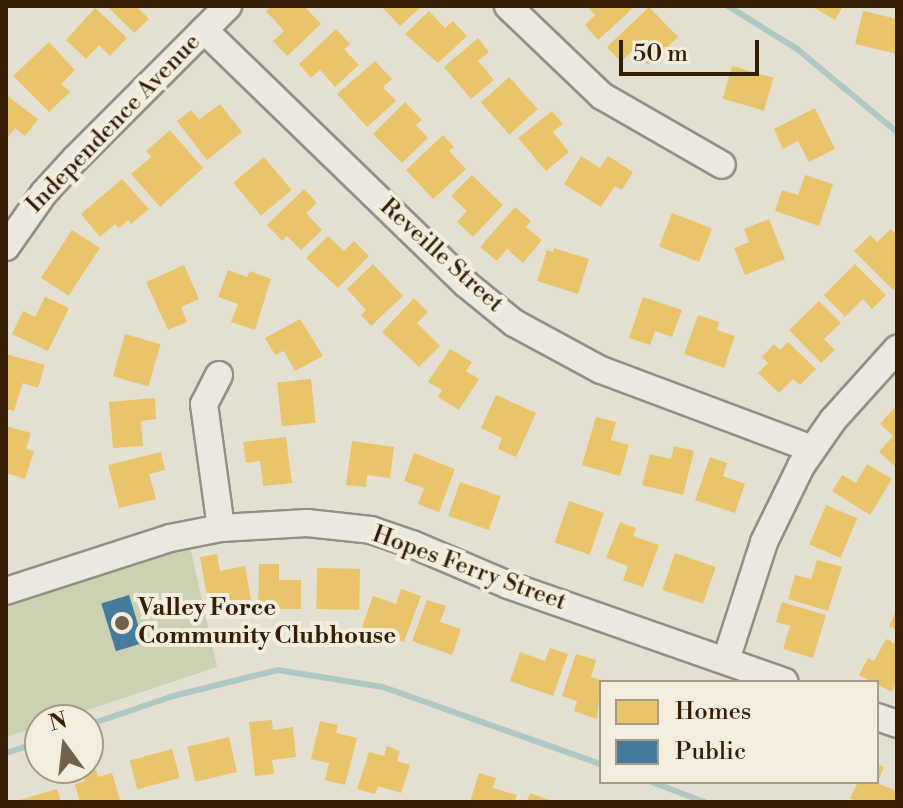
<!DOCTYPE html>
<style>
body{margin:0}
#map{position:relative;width:903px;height:808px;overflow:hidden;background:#e3e0d2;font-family:"Libre Bodoni",serif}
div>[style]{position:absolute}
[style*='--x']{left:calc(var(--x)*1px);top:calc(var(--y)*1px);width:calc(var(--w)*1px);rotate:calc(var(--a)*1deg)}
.green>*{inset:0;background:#cbd1b1}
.homes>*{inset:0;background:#e9c46a;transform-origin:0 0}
.public>*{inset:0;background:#457b9d;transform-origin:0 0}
.stream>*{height:6px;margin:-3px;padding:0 3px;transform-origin:3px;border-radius:3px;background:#afc8c3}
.roads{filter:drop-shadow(2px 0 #948f84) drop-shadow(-2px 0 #948f84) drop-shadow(0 2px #948f84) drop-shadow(0 -2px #948f84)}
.minor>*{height:26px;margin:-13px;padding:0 13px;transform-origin:13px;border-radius:13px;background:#eae8e1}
.dots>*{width:22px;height:22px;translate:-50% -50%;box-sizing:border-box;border:4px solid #f2eddd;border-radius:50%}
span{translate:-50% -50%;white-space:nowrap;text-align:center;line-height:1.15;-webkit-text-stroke:8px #f2eddd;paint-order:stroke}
.street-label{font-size:24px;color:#361d05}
.poi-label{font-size:24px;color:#361d05;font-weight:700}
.left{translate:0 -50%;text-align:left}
.frame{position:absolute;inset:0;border:8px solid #361d05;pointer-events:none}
.legend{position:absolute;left:599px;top:680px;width:280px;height:104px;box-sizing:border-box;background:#f2eddd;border:2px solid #a79a87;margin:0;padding:10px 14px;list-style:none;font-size:24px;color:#361d05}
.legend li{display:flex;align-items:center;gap:16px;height:40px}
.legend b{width:40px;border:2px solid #a79a87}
.north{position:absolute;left:24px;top:704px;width:80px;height:80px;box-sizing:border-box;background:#f2eddd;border:2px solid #a79a87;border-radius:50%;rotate:345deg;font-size:22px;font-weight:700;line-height:32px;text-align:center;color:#361d05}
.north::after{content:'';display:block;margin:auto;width:28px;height:36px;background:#73614d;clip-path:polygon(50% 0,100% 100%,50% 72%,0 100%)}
.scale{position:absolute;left:619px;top:40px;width:140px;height:36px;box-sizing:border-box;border:4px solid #361d05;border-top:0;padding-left:10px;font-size:24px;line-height:28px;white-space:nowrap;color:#361d05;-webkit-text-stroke:6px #f2eddd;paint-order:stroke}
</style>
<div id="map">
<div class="green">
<i style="clip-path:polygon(190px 547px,217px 667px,57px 720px,40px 720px,40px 726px,6px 737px,6px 607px)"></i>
</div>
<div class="homes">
<i style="clip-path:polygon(107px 6px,136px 6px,149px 19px,134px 33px)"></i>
<i style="clip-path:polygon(272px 6px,304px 6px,321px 24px,287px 56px,273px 41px,284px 31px,266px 11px)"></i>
<i style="clip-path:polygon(381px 6px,422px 6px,400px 26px)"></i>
<i style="clip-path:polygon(587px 6px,628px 6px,632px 9px,598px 40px,585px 25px,595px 15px)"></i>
<i style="clip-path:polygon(811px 6px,843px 6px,835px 20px)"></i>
<i style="clip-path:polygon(649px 7px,678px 37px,648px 65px,633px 50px,621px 62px,607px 47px)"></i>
<i style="clip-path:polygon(95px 8px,127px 38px,110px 56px,99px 45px,86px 59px,66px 40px)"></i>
<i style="clip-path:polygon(429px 11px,445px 28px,453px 21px,467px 36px,438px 63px,405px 34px)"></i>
<i style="clip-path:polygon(863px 11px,897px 19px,897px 54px,855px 44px)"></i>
<i style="clip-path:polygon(336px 29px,350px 44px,344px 49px,359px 65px,335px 87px,320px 70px,311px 78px,299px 64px)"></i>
<i style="clip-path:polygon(478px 38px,489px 52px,478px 61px,494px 80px,471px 99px,444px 67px)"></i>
<i style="clip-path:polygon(49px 42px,75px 70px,61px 84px,70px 92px,49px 112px,13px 76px)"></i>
<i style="clip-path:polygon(375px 61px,392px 79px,383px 87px,396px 101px,367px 127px,337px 94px)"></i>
<i style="left:732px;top:66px;width:43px;height:34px;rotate:16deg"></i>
<i style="left:509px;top:77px;width:43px;height:38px;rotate:48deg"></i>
<i style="clip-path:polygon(6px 95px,38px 119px,25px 136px,15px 128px,6px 140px)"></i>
<i style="clip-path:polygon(405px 102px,422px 120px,416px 125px,428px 138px,402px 163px,373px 134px)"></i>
<i style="clip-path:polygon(220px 104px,242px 132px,207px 160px,177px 121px,191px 110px,199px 120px)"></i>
<i style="clip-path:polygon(815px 108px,835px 149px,809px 162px,798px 141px,783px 149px,774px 129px)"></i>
<i style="clip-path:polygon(552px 111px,563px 124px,553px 132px,569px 152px,546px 171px,518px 138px)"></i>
<i style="clip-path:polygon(170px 130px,203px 168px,160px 207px,131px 174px,151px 157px,146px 151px)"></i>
<i style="clip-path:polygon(443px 135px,454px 147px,449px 151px,466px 169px,433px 199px,406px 170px)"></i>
<i style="clip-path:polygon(581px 156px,600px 168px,608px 156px,633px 172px,622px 190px,615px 186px,601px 207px,564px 184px)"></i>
<i style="left:264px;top:157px;width:43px;height:40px;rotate:50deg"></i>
<i style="clip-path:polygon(472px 175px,503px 205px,473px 237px,457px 222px,467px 211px,451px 196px)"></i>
<i style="clip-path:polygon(805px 175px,833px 184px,819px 226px,775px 211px,782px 190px,798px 195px)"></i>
<i style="clip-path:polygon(122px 179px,149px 209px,131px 224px,128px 220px,119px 228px,115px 224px,100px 237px,81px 214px)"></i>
<i style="clip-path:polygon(304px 189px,317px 203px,306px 213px,322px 230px,301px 250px,287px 236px,282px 241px,267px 225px)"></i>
<i style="clip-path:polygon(515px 207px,531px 221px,526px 227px,542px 240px,523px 263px,507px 249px,497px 261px,480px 247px)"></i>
<i style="left:672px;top:213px;width:43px;height:36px;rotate:21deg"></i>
<i style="clip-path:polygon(769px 219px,785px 259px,745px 275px,734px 248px,749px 242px,744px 229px)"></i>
<i style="clip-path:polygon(891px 229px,897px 235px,897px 286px,893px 290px,854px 251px,870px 235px,877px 242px)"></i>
<i style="left:72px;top:230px;width:33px;height:57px;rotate:33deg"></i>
<i style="clip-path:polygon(328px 236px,344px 251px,354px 241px,369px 256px,338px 288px,306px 258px)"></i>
<i style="clip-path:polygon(554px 248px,589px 259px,578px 294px,537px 281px,547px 250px,553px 252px)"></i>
<i style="clip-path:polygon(373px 264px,403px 296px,371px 326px,361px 315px,366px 310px,347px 289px)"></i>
<i style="clip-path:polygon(855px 264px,886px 295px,872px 309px,863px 299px,845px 317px,824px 295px)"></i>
<i style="clip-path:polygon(184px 265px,199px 299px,181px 307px,187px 322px,168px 330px,146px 282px)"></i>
<i style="clip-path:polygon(228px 270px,247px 277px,250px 271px,271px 279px,255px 330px,231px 322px,238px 304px,218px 297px)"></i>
<i style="clip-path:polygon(45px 297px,69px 308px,48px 351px,12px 334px,23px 311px,35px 317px)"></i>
<i style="clip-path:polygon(643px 297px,682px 310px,672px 337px,655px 331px,650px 345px,629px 338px)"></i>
<i style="clip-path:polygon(414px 298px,428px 312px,417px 323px,440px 346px,419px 367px,382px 332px)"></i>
<i style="clip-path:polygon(819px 301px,841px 323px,824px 339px,835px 350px,821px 363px,789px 330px)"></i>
<i style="clip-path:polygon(698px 315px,719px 322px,717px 330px,735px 336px,724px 368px,684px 354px)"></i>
<i style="clip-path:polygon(300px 319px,323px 356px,295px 371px,284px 351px,275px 355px,265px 338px)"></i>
<i style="left:125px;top:334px;width:37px;height:44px;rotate:16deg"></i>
<i style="clip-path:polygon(788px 342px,816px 369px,800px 385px,793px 379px,779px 393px,758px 373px,768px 363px,762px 357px,774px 344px,780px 350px)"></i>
<i style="clip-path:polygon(450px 349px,472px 362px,466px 371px,479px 379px,459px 410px,438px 397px,442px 390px,428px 382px)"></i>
<i style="clip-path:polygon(6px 354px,45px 365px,38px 388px,23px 383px,14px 411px,6px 409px)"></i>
<i style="left:311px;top:379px;width:44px;height:34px;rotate:84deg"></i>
<i style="clip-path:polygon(496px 395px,536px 413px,516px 457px,498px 449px,502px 438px,481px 428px)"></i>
<i style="clip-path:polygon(155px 398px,156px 419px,141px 421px,143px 446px,113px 448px,109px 402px)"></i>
<i style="clip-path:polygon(894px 408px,897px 411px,897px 468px,879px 452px,893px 436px,880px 424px)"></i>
<i style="clip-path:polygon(596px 417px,616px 422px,611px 440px,629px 445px,620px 476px,582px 465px)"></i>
<i style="clip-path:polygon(6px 426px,31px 433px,26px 449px,34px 451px,25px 479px,6px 473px)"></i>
<i style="clip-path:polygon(286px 437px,292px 483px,263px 486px,260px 461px,246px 463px,243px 442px)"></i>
<i style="clip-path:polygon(352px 441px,394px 447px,390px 478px,367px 475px,366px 487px,346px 485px)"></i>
<i style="clip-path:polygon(674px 446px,694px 451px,683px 495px,642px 485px,650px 454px,671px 459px)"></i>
<i style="clip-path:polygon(161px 452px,165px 470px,149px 474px,156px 499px,119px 508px,108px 465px)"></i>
<i style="clip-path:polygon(414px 453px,455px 469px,439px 512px,418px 504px,424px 488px,404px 481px)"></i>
<i style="clip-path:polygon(710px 457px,727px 463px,723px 476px,745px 484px,735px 513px,695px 500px)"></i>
<i style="clip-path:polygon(867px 464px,892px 479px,870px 515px,832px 491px,842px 475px,856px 483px)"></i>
<i style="left:460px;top:482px;width:43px;height:36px;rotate:19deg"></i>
<i style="left:569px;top:501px;width:37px;height:44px;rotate:19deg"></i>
<i style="left:826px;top:505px;width:34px;height:43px;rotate:23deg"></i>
<i style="clip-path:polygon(620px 522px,636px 528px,633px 536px,659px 545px,643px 587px,623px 580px,628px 566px,606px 558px)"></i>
<i style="left:675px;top:553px;width:43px;height:39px;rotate:19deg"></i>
<i style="clip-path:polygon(217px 554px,220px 571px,245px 566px,251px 600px,209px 607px,200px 557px)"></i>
<i style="clip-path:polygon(817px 560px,842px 567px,828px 611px,788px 599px,795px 575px,811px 579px)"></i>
<i style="clip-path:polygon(259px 564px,279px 564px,279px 580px,301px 580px,301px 609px,258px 609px)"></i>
<i style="left:317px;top:568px;width:43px;height:41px;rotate:1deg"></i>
<i style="clip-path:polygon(401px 589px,421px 596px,404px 642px,362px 627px,373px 596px,396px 604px)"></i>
<i style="clip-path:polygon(427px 600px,446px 606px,440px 622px,461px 629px,452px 655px,412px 641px)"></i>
<i style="clip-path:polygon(782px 602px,826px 615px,813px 658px,783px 649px,790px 626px,776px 622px)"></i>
<i style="clip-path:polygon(897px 609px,897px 630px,889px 626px)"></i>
<i style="clip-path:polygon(886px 639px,897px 645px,897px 681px,892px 692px,859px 675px,868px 658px,874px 661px)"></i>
<i style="clip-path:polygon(550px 648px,568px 654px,553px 696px,510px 681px,520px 652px,545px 661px)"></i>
<i style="clip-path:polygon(576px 654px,596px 660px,591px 677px,601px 680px,597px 719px,574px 711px,577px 701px,562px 696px)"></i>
<i style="clip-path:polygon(272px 720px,273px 730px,293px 727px,296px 757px,272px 760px,274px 774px,255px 776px,249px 722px)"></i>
<i style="clip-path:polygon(320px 721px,338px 725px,336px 733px,357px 738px,345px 785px,325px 780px,329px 763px,311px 759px)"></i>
<i style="left:229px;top:737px;width:36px;height:43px;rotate:77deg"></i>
<i style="clip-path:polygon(387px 746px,400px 751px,397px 761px,410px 765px,401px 793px,378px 786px,375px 794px,357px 789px,369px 752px,384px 756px)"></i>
<i style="left:172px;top:749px;width:30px;height:44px;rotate:75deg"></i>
<i style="clip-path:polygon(877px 764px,884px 767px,877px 783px,897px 791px,894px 802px,859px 802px,850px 798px,858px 782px,877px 782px)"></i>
<i style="clip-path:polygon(96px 770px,98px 777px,112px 773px,120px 800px,80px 802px,75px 784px,85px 781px,83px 774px)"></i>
<i style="clip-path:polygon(479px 773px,496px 778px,493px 788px,517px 795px,514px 802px,470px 802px)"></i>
<i style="clip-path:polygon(57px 789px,61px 802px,16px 802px,16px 801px)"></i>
<i style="clip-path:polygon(530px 793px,555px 802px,527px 802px)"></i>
</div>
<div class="public">
<i style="left:129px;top:595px;width:50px;height:29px;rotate:73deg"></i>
</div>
<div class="stream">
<i style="--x:728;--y:6;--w:81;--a:31.9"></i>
<i style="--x:797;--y:49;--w:130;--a:39.7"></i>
<i style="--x:88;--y:725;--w:90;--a:-18.8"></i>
<i style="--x:173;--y:696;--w:108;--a:-13.9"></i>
<i style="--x:278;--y:670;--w:106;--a:9.2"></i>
<i style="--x:383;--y:687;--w:231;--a:19.5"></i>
<i style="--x:6;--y:753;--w:36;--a:-18"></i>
<i style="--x:652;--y:782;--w:56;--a:21"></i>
</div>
<div class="roads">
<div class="minor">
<i style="--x:508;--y:6;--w:130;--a:43.8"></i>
<i style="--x:602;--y:96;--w:138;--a:29.9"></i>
<i style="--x:204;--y:30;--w:365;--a:44.1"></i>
<i style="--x:466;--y:284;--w:62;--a:39.1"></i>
<i style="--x:514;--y:323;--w:99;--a:28.4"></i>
<i style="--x:601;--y:370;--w:225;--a:20.5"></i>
<i style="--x:6;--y:247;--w:66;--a:-54.9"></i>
<i style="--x:44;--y:193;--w:47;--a:-47.6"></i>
<i style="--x:76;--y:158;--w:215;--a:-45"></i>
<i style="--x:219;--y:375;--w:33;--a:117"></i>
<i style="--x:204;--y:404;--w:125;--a:82.2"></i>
<i style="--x:6;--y:591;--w:172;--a:-17.9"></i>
<i style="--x:170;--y:538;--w:52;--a:-11.1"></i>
<i style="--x:221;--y:528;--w:86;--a:-3.3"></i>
<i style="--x:307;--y:523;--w:64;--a:6.2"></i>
<i style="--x:371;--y:530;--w:43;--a:18.9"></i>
<i style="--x:412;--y:544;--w:104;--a:23.1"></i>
<i style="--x:508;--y:585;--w:293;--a:19.3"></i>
<i style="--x:726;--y:660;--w:124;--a:-72.1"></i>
<i style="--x:764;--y:542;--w:85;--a:-64"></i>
<i style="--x:801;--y:466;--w:56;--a:-55.2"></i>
<i style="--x:833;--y:420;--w:96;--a:-48"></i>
<i style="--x:877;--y:717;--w:21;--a:19"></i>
</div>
</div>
<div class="dots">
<i style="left:122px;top:623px;background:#73614d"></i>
</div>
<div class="street-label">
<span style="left:114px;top:124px;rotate:-46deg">Independence Avenue</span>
<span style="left:441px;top:256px;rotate:42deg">Reveille Street</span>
<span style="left:469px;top:569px;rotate:20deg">Hopes Ferry Street</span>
</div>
<div class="poi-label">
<span class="left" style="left:138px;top:623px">Valley Force<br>Community Clubhouse</span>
</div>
<div class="frame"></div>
<ul class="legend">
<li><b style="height:22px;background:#e9c46a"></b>Homes</li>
<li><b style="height:22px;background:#457b9d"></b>Public</li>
</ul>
<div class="north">N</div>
<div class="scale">50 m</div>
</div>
